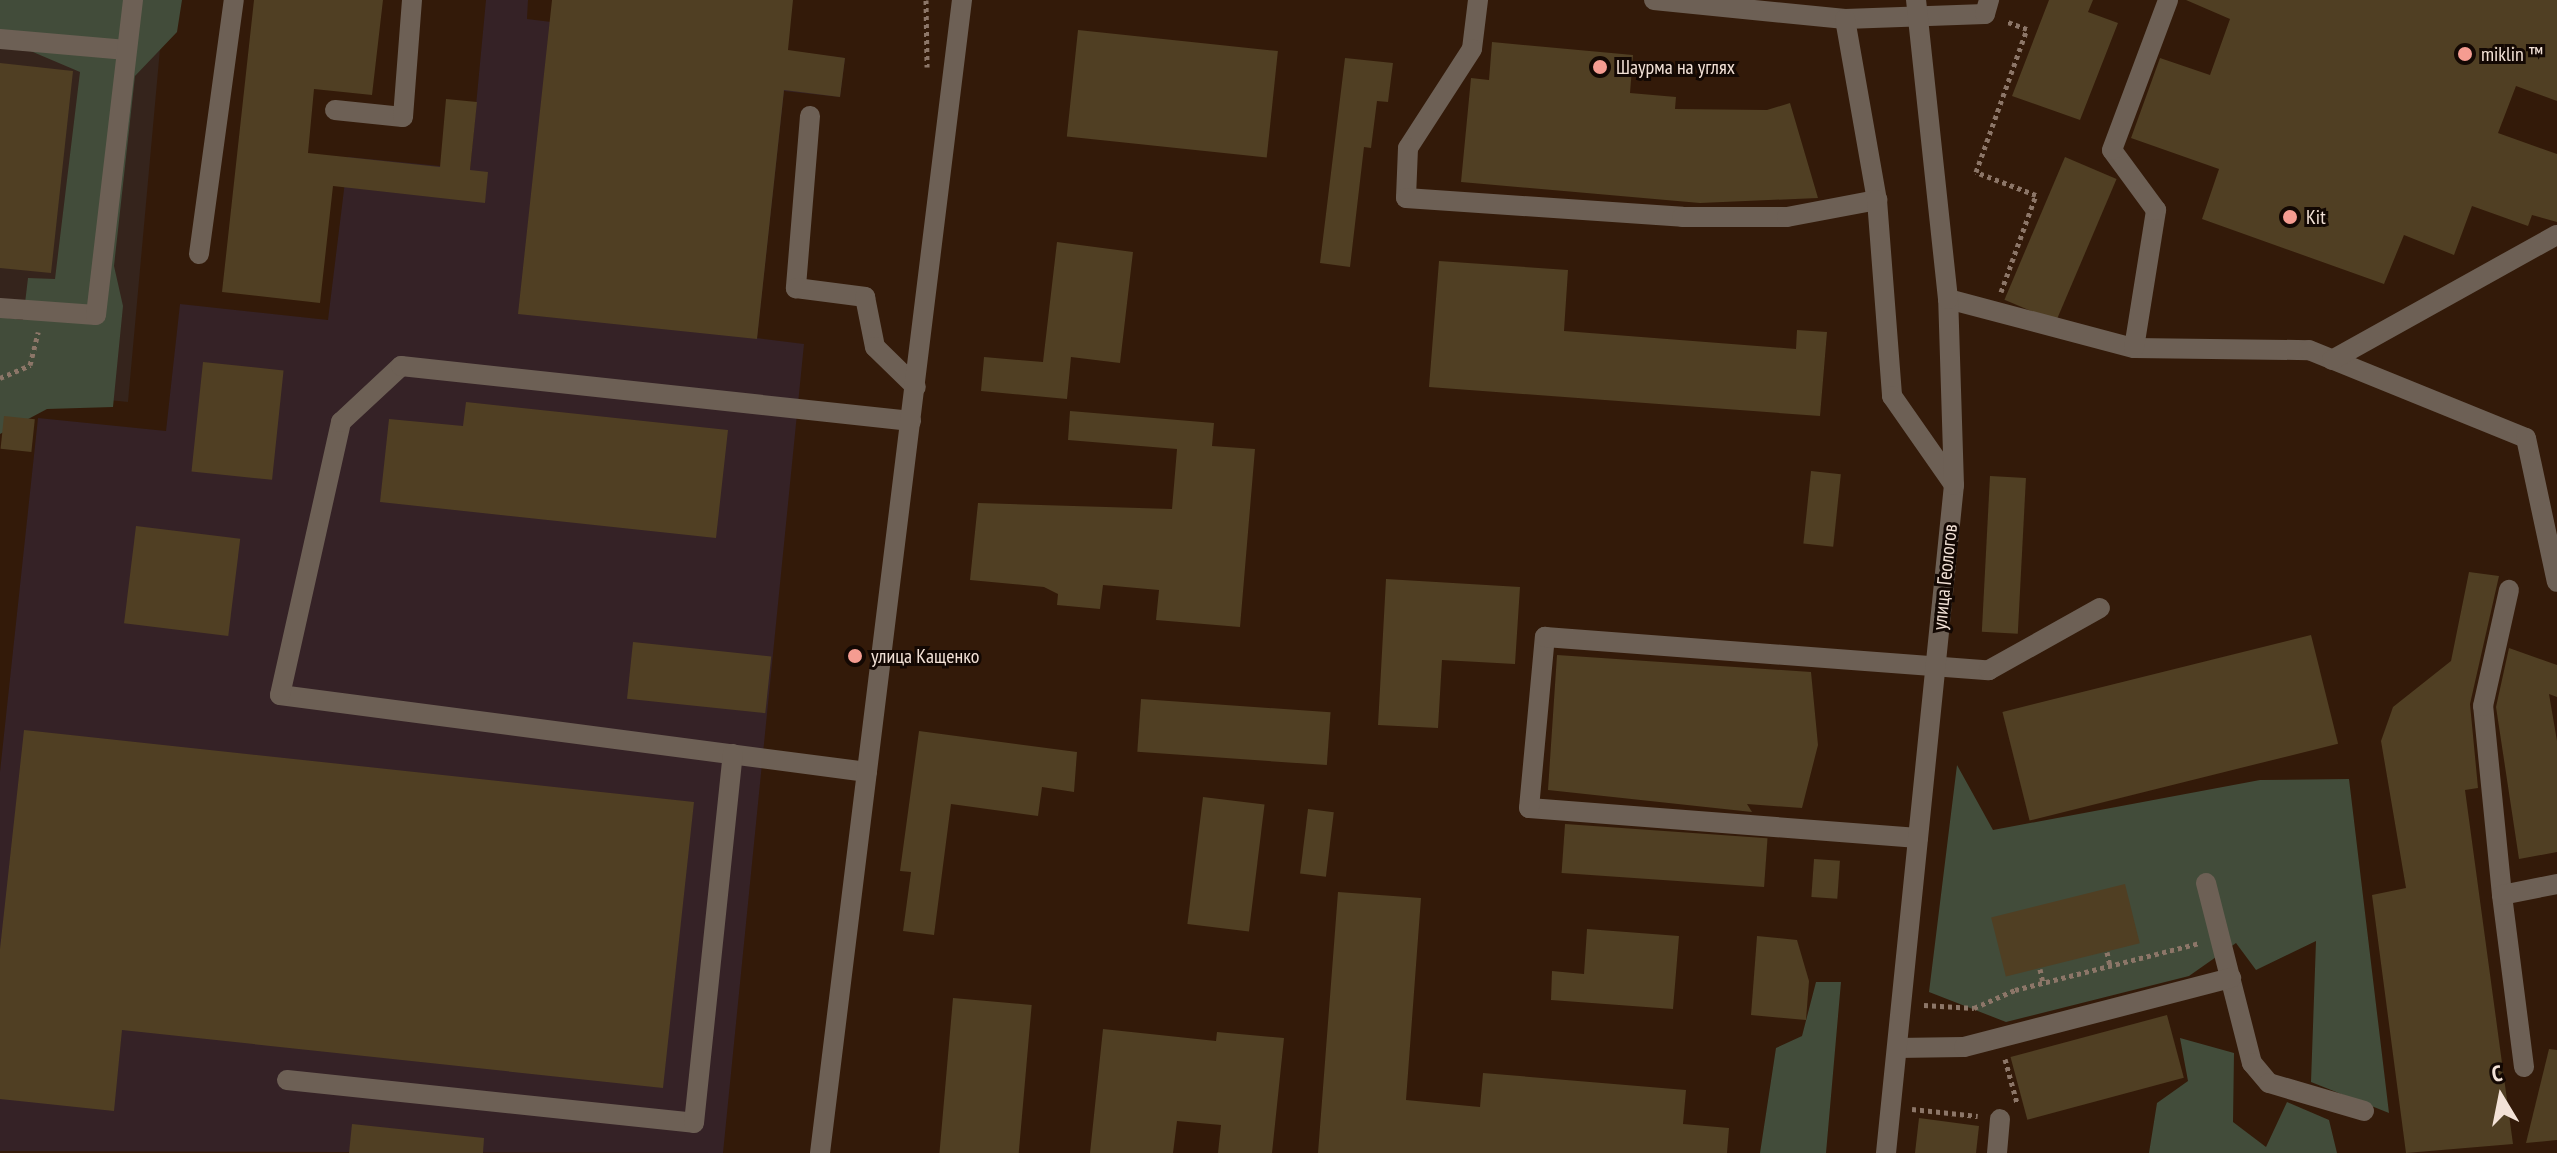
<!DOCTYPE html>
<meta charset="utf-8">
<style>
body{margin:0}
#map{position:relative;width:2557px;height:1153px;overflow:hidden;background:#331a09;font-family:"PT Sans Narrow",sans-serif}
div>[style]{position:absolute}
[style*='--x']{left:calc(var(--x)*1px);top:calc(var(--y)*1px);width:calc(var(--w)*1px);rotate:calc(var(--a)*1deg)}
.commercial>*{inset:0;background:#352226}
.education>*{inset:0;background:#35241c}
.green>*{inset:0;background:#424c3a}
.building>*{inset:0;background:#503f23;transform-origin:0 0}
.path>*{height:5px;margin-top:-2.5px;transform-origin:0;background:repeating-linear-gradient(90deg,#8c7668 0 4px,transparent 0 8px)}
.minor>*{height:20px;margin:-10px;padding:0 10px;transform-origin:10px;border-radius:10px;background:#6d6055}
.dots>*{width:22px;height:22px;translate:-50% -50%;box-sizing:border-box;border:4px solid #130803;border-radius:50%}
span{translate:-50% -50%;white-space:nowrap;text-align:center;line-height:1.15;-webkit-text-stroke:6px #130803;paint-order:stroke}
.poi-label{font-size:20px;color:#f3e2d7}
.left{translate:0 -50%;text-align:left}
.street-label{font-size:20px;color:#f3e2d7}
.north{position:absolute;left:2461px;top:1057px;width:80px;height:80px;-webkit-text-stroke:6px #130803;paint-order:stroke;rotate:350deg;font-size:22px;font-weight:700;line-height:32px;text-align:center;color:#f3e2d7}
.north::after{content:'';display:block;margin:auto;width:28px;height:36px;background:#f3e2d7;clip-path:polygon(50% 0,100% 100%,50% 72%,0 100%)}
</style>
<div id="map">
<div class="commercial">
<i style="clip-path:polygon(486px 0,528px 0,527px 19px,845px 58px,840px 97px,784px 91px,757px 338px,804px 344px,723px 1153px,0 1151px,0 772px,38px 418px,166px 431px,180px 304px,328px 320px,348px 157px,470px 169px)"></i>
</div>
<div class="education">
<i style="clip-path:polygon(0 12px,162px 27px,128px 402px,0 389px)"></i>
</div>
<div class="green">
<i style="clip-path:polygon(0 0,182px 0,177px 32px,135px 76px,114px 266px,123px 306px,113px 407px,47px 409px,0 434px,0 317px,23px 320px,28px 278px,55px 279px,80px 72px,0 38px)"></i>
<i style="clip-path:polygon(1957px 765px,1993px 830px,2260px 780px,2349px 779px,2389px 1113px,2311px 1082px,2316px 941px,2256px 970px,2236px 943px,2189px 976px,2006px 1022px,1929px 992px)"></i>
<i style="clip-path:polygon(1816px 982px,1841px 982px,1826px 1153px,1760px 1153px,1776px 1048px,1802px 1036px)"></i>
<i style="clip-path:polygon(2180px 1038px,2234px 1053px,2233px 1122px,2266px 1147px,2287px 1102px,2329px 1120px,2337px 1153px,2149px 1153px,2157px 1103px,2188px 1081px)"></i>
</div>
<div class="building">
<i style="clip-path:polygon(254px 0,383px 0,372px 95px,314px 89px,308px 153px,440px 167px,446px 99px,477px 102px,470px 170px,488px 172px,485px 203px,333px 186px,320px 303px,222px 292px)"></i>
<i style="clip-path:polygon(552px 0,793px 0,788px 50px,845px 58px,840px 97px,784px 90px,757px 339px,518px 314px)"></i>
<i style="clip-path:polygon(2049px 0,2093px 0,2088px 12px,2118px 23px,2080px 120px,2012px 96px)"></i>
<i style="clip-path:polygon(2186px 0,2557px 0,2557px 101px,2516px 86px,2498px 133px,2557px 154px,2557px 222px,2532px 215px,2528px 226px,2472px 206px,2454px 255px,2404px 235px,2384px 284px,2202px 219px,2219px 169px,2131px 138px,2160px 58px,2210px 75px,2230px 19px)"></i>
<i style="left:1078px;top:30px;width:201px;height:107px;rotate:6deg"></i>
<i style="clip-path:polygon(1492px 42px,1633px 55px,1630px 93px,1676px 97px,1675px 109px,1767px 110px,1790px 103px,1818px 198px,1700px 203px,1461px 182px,1471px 78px,1489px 80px)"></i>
<i style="clip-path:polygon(1345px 58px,1393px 63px,1388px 102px,1377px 101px,1371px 148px,1364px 147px,1350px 267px,1320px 263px)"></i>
<i style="clip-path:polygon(0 63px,73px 71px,51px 273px,0 268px)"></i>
<i style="left:2065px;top:157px;width:56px;height:155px;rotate:23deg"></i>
<i style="clip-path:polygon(1057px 242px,1133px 252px,1120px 363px,1071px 357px,1067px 399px,981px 391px,984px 357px,1043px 362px)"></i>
<i style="clip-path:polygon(1439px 261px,1568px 270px,1564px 331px,1796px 349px,1797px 330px,1827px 332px,1820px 416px,1429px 387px)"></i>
<i style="left:203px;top:362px;width:81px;height:110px;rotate:6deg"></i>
<i style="clip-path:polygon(466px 402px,728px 430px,716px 538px,380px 502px,389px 419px,463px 426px)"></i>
<i style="clip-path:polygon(1070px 411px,1214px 423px,1212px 446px,1255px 449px,1240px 627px,1156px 620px,1159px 590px,1103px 585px,1100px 609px,1057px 605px,1058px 594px,1044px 587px,970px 580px,978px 503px,1172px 509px,1177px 449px,1068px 440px)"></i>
<i style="left:4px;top:416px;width:31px;height:33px;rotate:6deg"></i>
<i style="left:1811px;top:471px;width:30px;height:73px;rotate:6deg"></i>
<i style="left:1990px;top:476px;width:36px;height:156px;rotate:3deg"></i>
<i style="left:136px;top:526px;width:105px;height:98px;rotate:7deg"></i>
<i style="clip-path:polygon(2469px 572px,2499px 576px,2470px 704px,2478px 788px,2465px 790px,2513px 1144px,2406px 1153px,2372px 895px,2406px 888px,2381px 741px,2393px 707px,2451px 661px)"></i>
<i style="clip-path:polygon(1386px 579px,1520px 587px,1515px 664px,1442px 660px,1438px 728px,1378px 725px)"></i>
<i style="left:2311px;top:635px;width:112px;height:318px;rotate:76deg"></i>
<i style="left:633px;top:642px;width:139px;height:57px;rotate:6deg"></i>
<i style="clip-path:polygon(2509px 648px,2557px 665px,2557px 697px,2549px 694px,2557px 741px,2557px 852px,2519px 859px,2496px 707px)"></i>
<i style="clip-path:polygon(1557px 655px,1811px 672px,1818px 745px,1802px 808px,1747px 804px,1752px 812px,1548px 790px)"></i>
<i style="left:1141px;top:699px;width:190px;height:53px;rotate:4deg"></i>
<i style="clip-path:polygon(24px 730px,694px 802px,663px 1088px,122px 1030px,114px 1111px,0 1099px,0 949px)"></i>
<i style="clip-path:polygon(919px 731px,1077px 752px,1074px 792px,1042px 787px,1038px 816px,951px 804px,934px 935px,903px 931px,911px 872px,900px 871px)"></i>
<i style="left:1203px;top:797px;width:62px;height:128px;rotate:7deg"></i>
<i style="left:1308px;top:809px;width:26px;height:65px;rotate:7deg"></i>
<i style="left:1565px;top:824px;width:203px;height:49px;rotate:4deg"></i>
<i style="left:1814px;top:859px;width:26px;height:38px;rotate:4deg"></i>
<i style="left:2125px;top:884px;width:61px;height:138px;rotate:76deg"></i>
<i style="clip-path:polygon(1338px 892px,1421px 898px,1406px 1100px,1480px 1107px,1483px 1073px,1686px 1090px,1683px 1124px,1729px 1128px,1727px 1153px,1318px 1153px)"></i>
<i style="clip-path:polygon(1587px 929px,1679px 936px,1673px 1009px,1551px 1000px,1552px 971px,1584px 974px)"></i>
<i style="clip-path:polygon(1757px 936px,1797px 940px,1809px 981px,1806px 1020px,1751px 1015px)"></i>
<i style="left:953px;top:998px;width:79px;height:156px;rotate:5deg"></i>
<i style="left:2167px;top:1015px;width:65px;height:162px;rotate:75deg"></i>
<i style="clip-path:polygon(1103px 1029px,1216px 1041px,1217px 1032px,1284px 1038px,1272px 1153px,1218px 1153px,1221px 1125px,1177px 1121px,1173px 1153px,1090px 1153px)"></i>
<i style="clip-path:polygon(2549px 1049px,2557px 1050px,2557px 1140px,2526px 1143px)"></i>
<i style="clip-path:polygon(1919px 1118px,1979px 1126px,1976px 1153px,1915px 1153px)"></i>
<i style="clip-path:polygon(352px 1124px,484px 1138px,483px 1153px,349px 1153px)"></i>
</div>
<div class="path">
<i style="--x:926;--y:0;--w:67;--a:89.1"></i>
<i style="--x:2001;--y:292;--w:103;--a:-70.2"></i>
<i style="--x:2036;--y:195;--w:64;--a:-159"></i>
<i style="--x:1976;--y:172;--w:152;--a:-70.4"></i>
<i style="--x:2027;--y:29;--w:23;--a:-160"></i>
<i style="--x:0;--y:378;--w:33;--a:-23"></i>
<i style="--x:30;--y:365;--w:34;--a:-76"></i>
<i style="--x:2107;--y:952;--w:14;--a:78"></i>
<i style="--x:2040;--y:969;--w:14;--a:78"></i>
<i style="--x:1924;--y:1005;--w:50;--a:3.4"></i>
<i style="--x:1974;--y:1008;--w:45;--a:-23.7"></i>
<i style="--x:2015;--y:990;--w:191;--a:-14.3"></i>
<i style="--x:2005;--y:1059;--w:46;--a:74.7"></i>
<i style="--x:1912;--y:1109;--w:66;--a:6.1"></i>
</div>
<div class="minor">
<i style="--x:1478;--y:0;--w:49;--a:97"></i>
<i style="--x:1472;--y:49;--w:118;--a:122.9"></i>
<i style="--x:1408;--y:148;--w:50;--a:92.3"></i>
<i style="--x:1406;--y:198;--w:277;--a:3.9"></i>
<i style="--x:1682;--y:217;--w:105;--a:0"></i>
<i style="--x:1787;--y:217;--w:92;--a:-10.7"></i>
<i style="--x:1654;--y:0;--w:192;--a:5.7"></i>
<i style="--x:1845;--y:19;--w:140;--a:-2"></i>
<i style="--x:1985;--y:14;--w:15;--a:-74"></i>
<i style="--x:1845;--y:19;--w:184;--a:80"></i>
<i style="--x:1877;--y:200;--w:197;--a:85.6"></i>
<i style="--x:1892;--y:396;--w:108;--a:55.1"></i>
<i style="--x:0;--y:39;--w:127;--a:5"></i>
<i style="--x:335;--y:110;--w:68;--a:5.9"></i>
<i style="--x:403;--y:117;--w:117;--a:-85.6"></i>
<i style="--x:810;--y:116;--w:173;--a:94.7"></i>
<i style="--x:796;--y:288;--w:70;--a:7.4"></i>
<i style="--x:865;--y:297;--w:51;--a:78.7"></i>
<i style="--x:875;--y:347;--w:57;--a:44.3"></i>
<i style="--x:199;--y:254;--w:256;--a:-82.2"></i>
<i style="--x:1948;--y:299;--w:192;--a:14.8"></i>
<i style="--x:2134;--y:348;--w:175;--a:0.7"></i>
<i style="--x:2309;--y:350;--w:234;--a:22.1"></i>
<i style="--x:2526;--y:438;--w:147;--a:77.9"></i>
<i style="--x:0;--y:308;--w:96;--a:4.2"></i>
<i style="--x:96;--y:315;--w:317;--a:-83.3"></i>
<i style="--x:2134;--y:348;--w:140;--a:-80.9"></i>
<i style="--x:2156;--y:210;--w:74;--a:-126.3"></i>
<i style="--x:2112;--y:150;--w:160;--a:-69.5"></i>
<i style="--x:2332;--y:360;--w:257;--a:-29.1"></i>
<i style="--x:867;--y:772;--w:592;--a:-172.53"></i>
<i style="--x:280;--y:695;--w:280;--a:-77.4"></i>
<i style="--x:341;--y:422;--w:82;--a:-43"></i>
<i style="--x:401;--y:366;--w:513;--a:6.16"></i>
<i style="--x:1918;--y:838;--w:390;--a:-175.6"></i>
<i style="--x:1529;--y:808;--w:172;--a:-84.7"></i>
<i style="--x:1545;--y:637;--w:445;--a:4.3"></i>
<i style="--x:1989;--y:670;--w:127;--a:-29.2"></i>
<i style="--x:2206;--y:883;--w:186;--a:75.7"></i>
<i style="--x:2252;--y:1063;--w:26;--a:50"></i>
<i style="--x:2269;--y:1083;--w:99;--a:16.4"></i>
<i style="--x:2502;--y:895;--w:190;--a:-95.7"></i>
<i style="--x:2483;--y:706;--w:119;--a:-77.4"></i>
<i style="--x:1897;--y:1048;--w:67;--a:-0.9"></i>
<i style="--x:1964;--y:1047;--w:276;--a:-14.5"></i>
<i style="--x:2524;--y:1067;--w:173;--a:-97.3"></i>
<i style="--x:2502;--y:895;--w:56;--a:-11.3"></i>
<i style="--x:287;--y:1080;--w:409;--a:6"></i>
<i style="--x:694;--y:1123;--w:371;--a:-84"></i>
<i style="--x:820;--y:1153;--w:1162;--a:-82.98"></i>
<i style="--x:1886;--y:1153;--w:671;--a:-84.19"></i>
<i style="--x:1954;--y:485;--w:186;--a:-91.8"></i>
<i style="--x:1948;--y:299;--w:301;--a:-96.1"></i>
<i style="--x:1997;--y:1153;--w:34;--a:-85"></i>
</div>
<div class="dots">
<i style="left:2465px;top:54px;background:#f59c91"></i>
<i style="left:1600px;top:67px;background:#f59c91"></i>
<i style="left:2290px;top:217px;background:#f59c91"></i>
<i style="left:855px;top:656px;background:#f59c91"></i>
</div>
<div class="poi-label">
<span class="left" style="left:2481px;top:54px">miklin ™</span>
<span class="left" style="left:1616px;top:67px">Шаурма на углях</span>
<span class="left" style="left:2306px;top:217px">Kit</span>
<span class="left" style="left:871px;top:656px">улица Кащенко</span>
</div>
<div class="street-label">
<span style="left:1945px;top:577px;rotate:-84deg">улица Геологов</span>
</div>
<div class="north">С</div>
</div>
